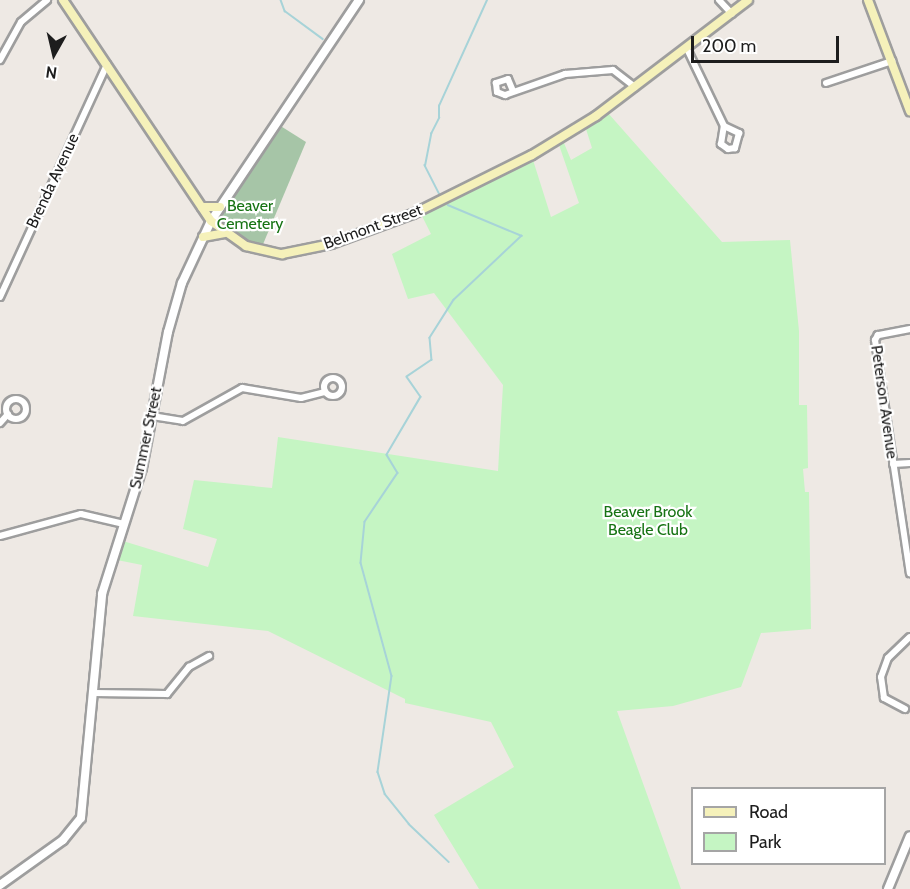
<!DOCTYPE html>
<style>
body{margin:0}
#map{position:relative;width:910px;height:889px;overflow:hidden;background:#eee9e4;font-family:Cabin,sans-serif}
div>[style]{position:absolute}
[style*='--x']{left:calc(var(--x)*1px);top:calc(var(--y)*1px);width:calc(var(--w)*1px);rotate:calc(var(--a)*1deg)}
.cemetery>*{inset:0;background:#a6c5a7}
.park>*{inset:0;background:#c5f5c3}
.stream>*{height:1.5px;margin:-0.75px;padding:0 0.75px;transform-origin:0.75px;border-radius:0.75px;background:#a7d3d8}
.roads{filter:drop-shadow(2px 0 #9e9e9e) drop-shadow(-2px 0 #9e9e9e) drop-shadow(0 2px #9e9e9e) drop-shadow(0 -2px #9e9e9e)}
.minor>*{height:6px;margin:-3px;padding:0 3px;transform-origin:3px;border-radius:3px;background:#fff}
.minor>.ring{margin:-3px;padding:0;box-sizing:content-box;background:none;border:6px solid #fff;border-radius:50%}
.tertiary>*{height:8px;margin:-4px;padding:0 4px;transform-origin:4px;border-radius:4px;background:#fff}
.secondary>*{height:8px;margin:-4px;padding:0 4px;transform-origin:4px;border-radius:4px;background:#f5f1ba}
span{translate:-50% -50%;white-space:nowrap;text-align:center;line-height:1.15;-webkit-text-stroke:4.5px #fff;paint-order:stroke}
.street-label{font-size:16px;color:#1d1d1d}
.park-label{font-size:16px;color:#167313}
.legend{position:absolute;left:691px;top:787px;width:195px;height:78px;box-sizing:border-box;background:#fff;border:2px solid #a5a5a5;margin:0;padding:8px 10px;list-style:none;font-size:18px;color:#1d1d1d}
.legend li{display:flex;align-items:center;gap:12px;height:30px}
.legend b{width:30px;border:2px solid #a5a5a5}
.north{position:absolute;left:24px;top:24px;width:60px;height:60px;-webkit-text-stroke:4px #fff;paint-order:stroke;rotate:188deg;font-size:16px;font-weight:700;line-height:24px;text-align:center;color:#1d1d1d}
.north::after{content:'';display:block;margin:auto;width:21px;height:27px;background:#1d1d1d;clip-path:polygon(50% 0,100% 100%,50% 72%,0 100%)}
.scale{position:absolute;left:691px;top:36px;width:148px;height:27px;box-sizing:border-box;border:3px solid #1d1d1d;border-top:0;padding-left:8px;font-size:18px;line-height:21px;white-space:nowrap;color:#1d1d1d;-webkit-text-stroke:4px #fff;paint-order:stroke}
</style>
<div id="map">
<div class="cemetery">
<i style="clip-path:polygon(279px 125px,306px 142px,261px 249px,216px 222px)"></i>
</div>
<div class="park">
<i style="clip-path:polygon(608px 113px,722px 242px,790px 240px,799px 331px,799px 405px,807px 405px,808px 468px,803px 469px,805px 492px,809px 492px,811px 629px,761px 633px,741px 687px,673px 706px,617px 711px,681px 889px,479px 889px,434px 815px,514px 767px,491px 722px,405px 703px,405px 699px,268px 631px,133px 616px,142px 565px,117px 560px,123px 541px,208px 567px,217px 539px,183px 529px,194px 480px,272px 488px,278px 437px,498px 471px,503px 385px,434px 293px,408px 299px,392px 254px,431px 234px,422px 216px,533px 160px,551px 217px,579px 203px,559px 145px,564px 143px,571px 160px,592px 148px,586px 129px)"></i>
</div>
<div class="stream">
<i style="--x:281;--y:0;--w:12;--a:70"></i>
<i style="--x:285;--y:11;--w:47;--a:36.4"></i>
<i style="--x:440;--y:196;--w:34;--a:-117"></i>
<i style="--x:425;--y:166;--w:33;--a:-79"></i>
<i style="--x:431;--y:134;--w:18;--a:-63"></i>
<i style="--x:439;--y:118;--w:12;--a:-90"></i>
<i style="--x:439;--y:106;--w:116;--a:-65.6"></i>
<i style="--x:448;--y:205;--w:80;--a:22.7"></i>
<i style="--x:522;--y:236;--w:93;--a:136.7"></i>
<i style="--x:454;--y:300;--w:45;--a:122.3"></i>
<i style="--x:430;--y:338;--w:22;--a:85"></i>
<i style="--x:432;--y:360;--w:30;--a:146"></i>
<i style="--x:407;--y:377;--w:24;--a:55"></i>
<i style="--x:421;--y:397;--w:67;--a:120.4"></i>
<i style="--x:387;--y:455;--w:21;--a:59"></i>
<i style="--x:398;--y:473;--w:59;--a:124"></i>
<i style="--x:365;--y:522;--w:41;--a:95.6"></i>
<i style="--x:361;--y:563;--w:117;--a:74.7"></i>
<i style="--x:392;--y:676;--w:97;--a:98.3"></i>
<i style="--x:378;--y:772;--w:23;--a:72"></i>
<i style="--x:385;--y:794;--w:38;--a:51"></i>
<i style="--x:409;--y:824;--w:55;--a:43.5"></i>
</div>
<div class="roads">
<div class="minor">
<i style="--x:719;--y:0;--w:19;--a:47"></i>
<i style="--x:687;--y:49;--w:85;--a:64.3"></i>
<i style="--x:724;--y:126;--w:17;--a:25"></i>
<i style="--x:739;--y:133;--w:16;--a:105"></i>
<i style="--x:735;--y:148;--w:7;--a:172"></i>
<i style="--x:728;--y:149;--w:9;--a:-144"></i>
<i style="--x:721;--y:144;--w:18;--a:-81"></i>
<i style="--x:0;--y:60;--w:43;--a:-61.1"></i>
<i style="--x:21;--y:22;--w:34;--a:-40"></i>
<i style="--x:826;--y:83;--w:70;--a:-18.4"></i>
<i style="--x:513;--y:91;--w:13;--a:-113"></i>
<i style="--x:508;--y:79;--w:13;--a:162"></i>
<i style="--x:496;--y:83;--w:9;--a:84"></i>
<i style="--x:497;--y:92;--w:9;--a:21"></i>
<i style="--x:505;--y:95;--w:64;--a:-19.3"></i>
<i style="--x:565;--y:74;--w:48;--a:-4.8"></i>
<i style="--x:613;--y:70;--w:28;--a:38"></i>
<i style="--x:0;--y:297;--w:256;--a:-65.3"></i>
<i style="--x:910;--y:329;--w:33;--a:169"></i>
<i style="--x:878;--y:335;--w:6;--a:121"></i>
<i style="--x:875;--y:340;--w:236;--a:81.5"></i>
<i class="ring" style="left:324px;top:378px;width:12px;height:12px"></i>
<i class="ring" style="left:6px;top:399px;width:14px;height:14px"></i>
<i style="--x:152;--y:416;--w:31;--a:9"></i>
<i style="--x:183;--y:421;--w:68;--a:-29.2"></i>
<i style="--x:242;--y:388;--w:60;--a:9.6"></i>
<i style="--x:301;--y:398;--w:25;--a:-14"></i>
<i style="--x:0;--y:423;--w:12;--a:-48"></i>
<i style="--x:893;--y:464;--w:17;--a:-3"></i>
<i style="--x:0;--y:536;--w:84;--a:-15.2"></i>
<i style="--x:81;--y:514;--w:44;--a:13.1"></i>
<i style="--x:94;--y:693;--w:73;--a:0.8"></i>
<i style="--x:167;--y:694;--w:35;--a:-51"></i>
<i style="--x:189;--y:667;--w:23;--a:-29"></i>
<i style="--x:905;--y:709;--w:24;--a:-152"></i>
<i style="--x:884;--y:698;--w:21;--a:-98"></i>
<i style="--x:881;--y:677;--w:20;--a:-70"></i>
<i style="--x:888;--y:658;--w:30;--a:-44"></i>
</div>
<div class="tertiary">
<i style="--x:0;--y:885;--w:77;--a:-35.5"></i>
<i style="--x:63;--y:840;--w:28;--a:-51"></i>
<i style="--x:81;--y:818;--w:225;--a:-84.6"></i>
<i style="--x:102;--y:594;--w:132;--a:-72.4"></i>
<i style="--x:142;--y:468;--w:138;--a:-79.2"></i>
<i style="--x:168;--y:332;--w:51;--a:-74.1"></i>
<i style="--x:182;--y:283;--w:68;--a:-64.9"></i>
<i style="--x:211;--y:221;--w:266;--a:-56.2"></i>
<i style="--x:888;--y:889;--w:57;--a:-67.5"></i>
</div>
<div class="secondary">
<i style="--x:63;--y:0;--w:266;--a:56.2"></i>
<i style="--x:211;--y:221;--w:43;--a:35.5"></i>
<i style="--x:246;--y:246;--w:37;--a:13"></i>
<i style="--x:282;--y:254;--w:50;--a:-11.5"></i>
<i style="--x:331;--y:244;--w:87;--a:-20.1"></i>
<i style="--x:413;--y:214;--w:133;--a:-26.4"></i>
<i style="--x:532;--y:155;--w:75;--a:-31.4"></i>
<i style="--x:596;--y:116;--w:191;--a:-37.3"></i>
<i style="--x:868;--y:0;--w:119;--a:69.3"></i>
<i style="--x:202;--y:207;--w:18;--a:0"></i>
<i style="--x:203;--y:237;--w:22;--a:-10"></i>
</div>
</div>
<div class="street-label">
<span style="left:53px;top:181px;rotate:-65deg">Brenda Avenue</span>
<span style="left:373px;top:227px;rotate:-20deg">Belmont Street</span>
<span style="left:884px;top:402px;rotate:82deg">Peterson Avenue</span>
<span style="left:146px;top:438px;rotate:-78deg">Summer Street</span>
</div>
<div class="park-label">
<span style="left:250px;top:215px">Beaver<br>Cemetery</span>
<span style="left:648px;top:521px">Beaver Brook<br>Beagle Club</span>
</div>
<ul class="legend">
<li><b style="height:8px;background:#f5f1ba"></b>Road</li>
<li><b style="height:16px;background:#c5f5c3"></b>Park</li>
</ul>
<div class="north">N</div>
<div class="scale">200 m</div>
</div>
